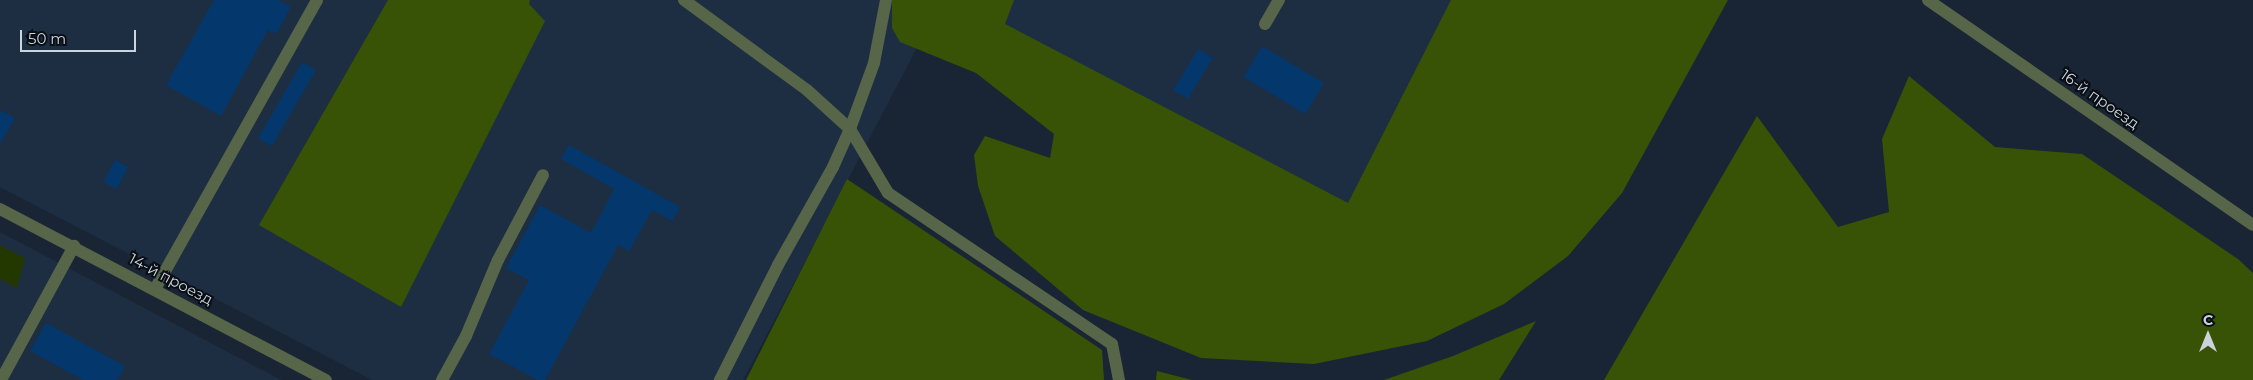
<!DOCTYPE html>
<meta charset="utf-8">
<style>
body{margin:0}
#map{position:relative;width:2253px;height:380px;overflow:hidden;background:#192534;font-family:Montserrat,sans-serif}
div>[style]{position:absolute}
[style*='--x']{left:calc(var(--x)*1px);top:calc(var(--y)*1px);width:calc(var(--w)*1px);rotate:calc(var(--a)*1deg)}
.built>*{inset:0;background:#1d2e42}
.green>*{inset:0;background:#233700}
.forest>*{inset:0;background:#385305}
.building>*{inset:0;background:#04376b;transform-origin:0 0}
.minor>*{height:12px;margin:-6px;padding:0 6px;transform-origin:6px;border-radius:6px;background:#576548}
span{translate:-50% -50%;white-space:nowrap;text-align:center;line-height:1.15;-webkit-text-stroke:4px #090e14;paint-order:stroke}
.street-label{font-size:15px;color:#cbd3dd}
.north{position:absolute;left:2183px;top:310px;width:50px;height:50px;-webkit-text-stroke:4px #090e14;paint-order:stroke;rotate:0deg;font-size:14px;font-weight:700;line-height:20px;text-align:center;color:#cbd3dd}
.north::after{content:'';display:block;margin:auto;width:18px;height:22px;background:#cbd3dd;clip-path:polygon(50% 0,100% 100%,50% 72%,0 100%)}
.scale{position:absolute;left:20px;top:30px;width:116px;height:22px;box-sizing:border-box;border:2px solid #cbd3dd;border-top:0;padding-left:6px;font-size:15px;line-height:18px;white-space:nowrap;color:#cbd3dd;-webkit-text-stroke:4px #090e14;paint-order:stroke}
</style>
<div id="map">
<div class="built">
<i style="clip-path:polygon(0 0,1469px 0,1346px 236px,933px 17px,743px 380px,372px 380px,0 187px)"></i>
<i style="clip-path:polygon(0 232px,268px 373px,281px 380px,0 380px)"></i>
</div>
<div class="green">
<i style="clip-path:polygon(0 245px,25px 258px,17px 288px,0 279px)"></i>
</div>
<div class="forest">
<i style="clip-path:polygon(388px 0,530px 0,529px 4px,545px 21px,401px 307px,259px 225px)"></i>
<i style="clip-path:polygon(892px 0,1014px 0,1005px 24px,1348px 203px,1451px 0,1728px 0,1622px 193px,1568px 256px,1504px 304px,1427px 341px,1314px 364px,1201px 358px,1083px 310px,995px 236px,978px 186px,974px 155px,985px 136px,1050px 158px,1054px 134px,976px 73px,900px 42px,892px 28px)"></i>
<i style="clip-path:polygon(1909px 76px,1995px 147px,2082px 154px,2238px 259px,2253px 273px,2253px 380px,1604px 380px,1757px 116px,1838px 227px,1889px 212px,1882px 139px)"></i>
<i style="clip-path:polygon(847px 179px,1102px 350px,1104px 380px,746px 380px)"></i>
<i style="clip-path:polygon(1536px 321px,1499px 380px,1384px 380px,1453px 356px)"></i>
<i style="clip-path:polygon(1157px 371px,1192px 380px,1156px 380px)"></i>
</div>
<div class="building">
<i style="clip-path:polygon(214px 0,278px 0,291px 7px,276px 34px,268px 30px,221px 116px,166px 85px)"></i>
<i style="left:1262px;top:46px;width:72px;height:36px;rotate:31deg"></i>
<i style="left:1198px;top:49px;width:17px;height:48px;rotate:31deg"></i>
<i style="left:302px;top:62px;width:16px;height:88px;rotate:30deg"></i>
<i style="clip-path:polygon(0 110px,15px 118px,0 144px)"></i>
<i style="clip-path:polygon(569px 145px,680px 207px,672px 221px,652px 210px,629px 251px,618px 245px,545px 380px,538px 380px,489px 354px,529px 280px,506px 268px,540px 205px,591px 233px,614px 189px,561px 159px)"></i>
<i style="left:115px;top:160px;width:15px;height:25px;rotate:28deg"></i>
<i style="clip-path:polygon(46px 323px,125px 366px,117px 380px,83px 380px,30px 351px)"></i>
</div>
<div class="minor">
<i style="--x:684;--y:0;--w:152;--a:36.2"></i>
<i style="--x:807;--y:90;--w:58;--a:42.2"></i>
<i style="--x:850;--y:129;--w:74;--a:59.3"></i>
<i style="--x:888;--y:193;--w:270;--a:34"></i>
<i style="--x:1112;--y:344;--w:37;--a:79"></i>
<i style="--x:1928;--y:0;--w:395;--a:34.7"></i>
<i style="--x:1265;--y:24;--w:28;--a:-60"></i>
<i style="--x:0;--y:209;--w:368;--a:27.7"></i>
<i style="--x:155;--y:289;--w:331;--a:-60.7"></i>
<i style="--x:1;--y:380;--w:153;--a:-61.4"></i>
<i style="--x:442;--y:380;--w:50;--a:-61.4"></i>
<i style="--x:466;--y:336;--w:82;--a:-67.2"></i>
<i style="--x:498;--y:260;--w:96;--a:-62.1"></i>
<i style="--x:720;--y:380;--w:129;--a:-63.2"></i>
<i style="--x:778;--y:265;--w:112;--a:-60.7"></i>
<i style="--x:833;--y:167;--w:42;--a:-65.9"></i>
<i style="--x:850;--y:129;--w:70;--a:-70"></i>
<i style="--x:874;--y:63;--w:64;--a:-79.2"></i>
</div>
<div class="street-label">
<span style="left:2100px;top:99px;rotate:35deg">16-й проезд</span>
<span style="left:171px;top:279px;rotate:28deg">14-й проезд</span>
</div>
<div class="north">С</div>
<div class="scale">50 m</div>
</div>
